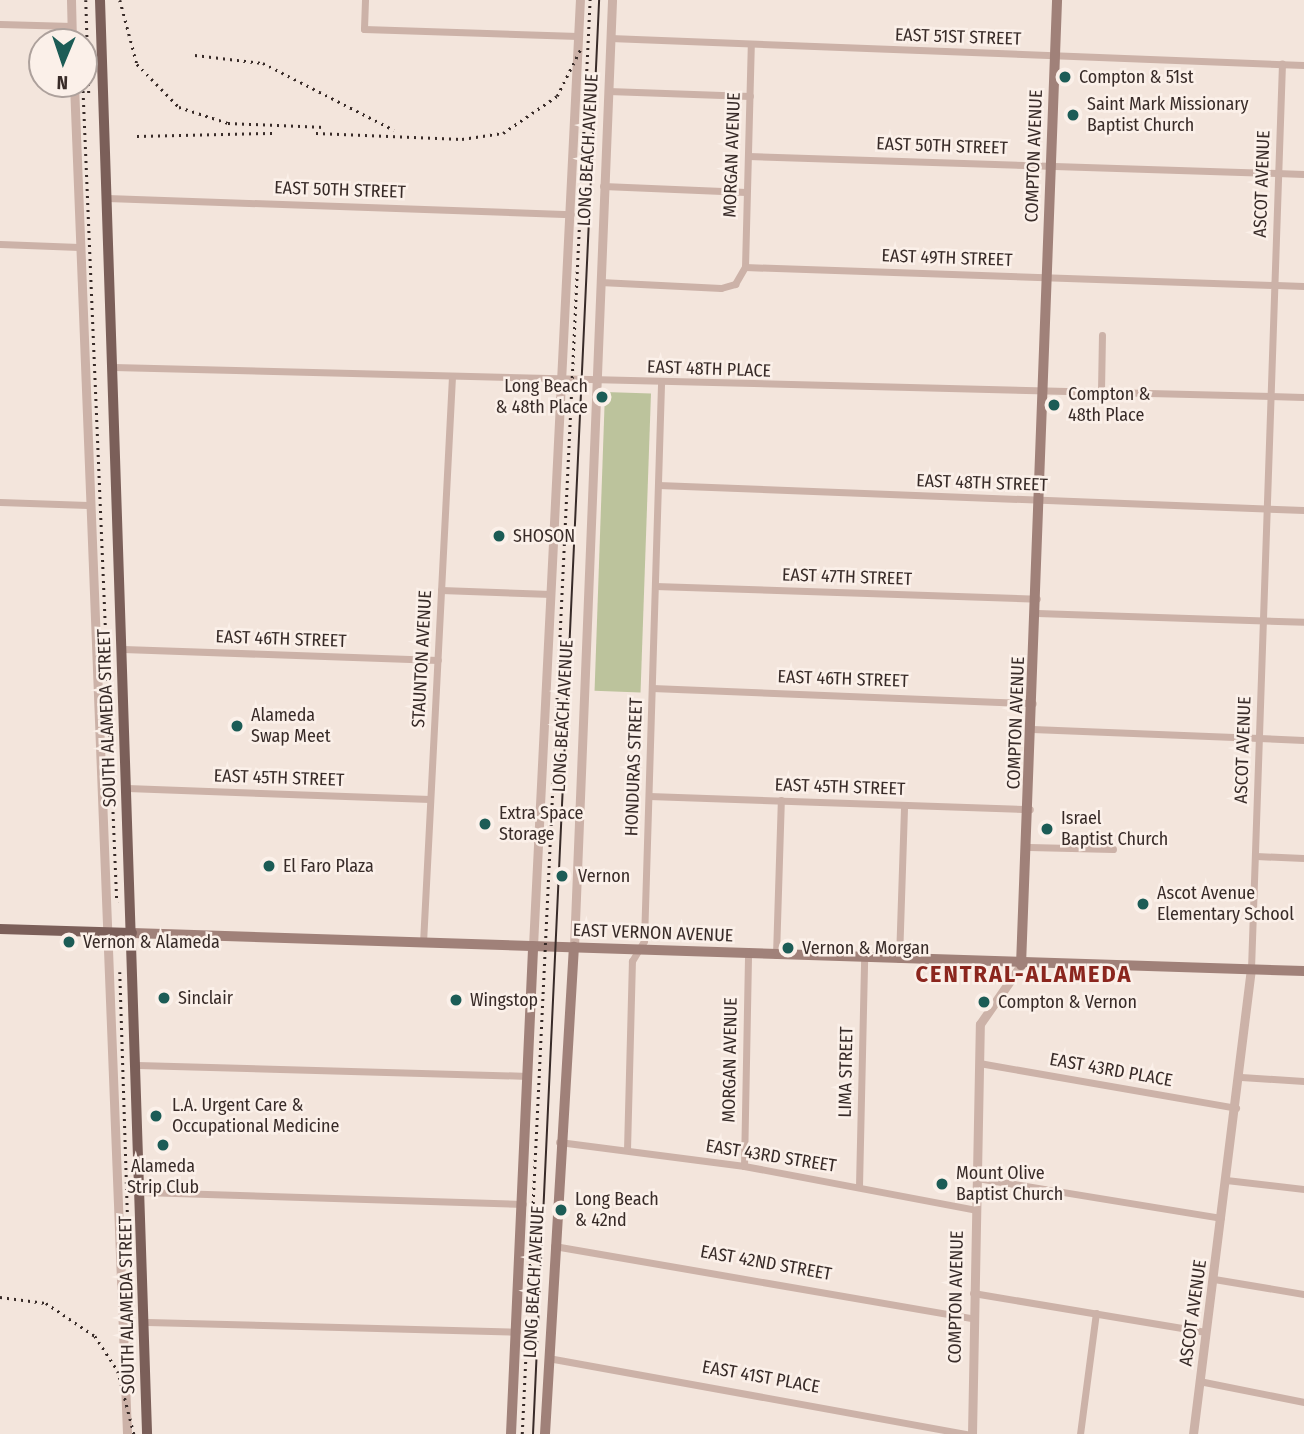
<!DOCTYPE html>
<style>
body{margin:0}
#map{position:relative;width:1304px;height:1434px;overflow:hidden;background:#f3e5dc;font-family:"Fira Sans Condensed",sans-serif}
div>[style]{position:absolute}
[style*='--x']{left:calc(var(--x)*1px);top:calc(var(--y)*1px);width:calc(var(--w)*1px);rotate:calc(var(--a)*1deg)}
.green>*{inset:0;background:#bcc39c;transform-origin:0 0}
.minor>*{height:7px;margin:-3.5px;padding:0 3.5px;transform-origin:3.5px;border-radius:3.5px;background:#ccb2a8}
.tertiary>*{height:9px;margin:-4.5px;padding:0 4.5px;transform-origin:4.5px;border-radius:4.5px;background:#ccb2a8}
.secondary>*{height:10px;margin:-5px;padding:0 5px;transform-origin:5px;border-radius:5px;background:#a08179}
.primary>*{height:10px;margin:-5px;padding:0 5px;transform-origin:5px;border-radius:5px;background:#7b5f59}
.tram>*{height:2px;margin:-1px;padding:0 1px;transform-origin:1px;border-radius:1px;background:#382b28}
.rail>*{height:2.5px;margin-top:-1.25px;transform-origin:0;background:repeating-linear-gradient(90deg,#382b28 0 2px,transparent 0 7px)}
.dots>*{width:19px;height:19px;translate:-50% -50%;box-sizing:border-box;border:4px solid #fbf0e9;border-radius:50%}
span{translate:-50% -50%;white-space:nowrap;text-align:center;line-height:1.15;-webkit-text-stroke:5px #fbf0e9;paint-order:stroke}
.street-label{font-size:18px;color:#382b28}
.poi-label{font-size:18px;color:#382b28}
.left{translate:0 -50%;text-align:left}
.right{translate:-100% -50%;text-align:right}
.district-label{font-size:24px;color:#8b261e;font-weight:700;letter-spacing:2px}
.north{position:absolute;left:28px;top:28px;width:70px;height:70px;box-sizing:border-box;background:#fbf0e9;border:2px solid #ada19c;border-radius:50%;rotate:182deg;font-size:19px;font-weight:700;line-height:28px;text-align:center;color:#382b28}
.north::after{content:'';display:block;margin:auto;width:24px;height:32px;background:#1c5c56;clip-path:polygon(50% 0,100% 100%,50% 72%,0 100%)}
</style>
<div id="map">
<div class="green">
<i style="left:605px;top:392px;width:46px;height:299px;rotate:2deg"></i>
</div>
<div class="minor">
<i style="--x:365;--y:0;--w:29;--a:92"></i>
<i style="--x:364;--y:29;--w:214;--a:1.9"></i>
<i style="--x:0;--y:24;--w:72;--a:1.6"></i>
<i style="--x:610;--y:38;--w:695;--a:2.23"></i>
<i style="--x:608;--y:91;--w:142;--a:2"></i>
<i style="--x:748;--y:156;--w:556;--a:1.85"></i>
<i style="--x:603;--y:186;--w:143;--a:2.4"></i>
<i style="--x:107;--y:198;--w:464;--a:2"></i>
<i style="--x:0;--y:244;--w:79;--a:2.2"></i>
<i style="--x:745;--y:267;--w:223;--a:-88.5"></i>
<i style="--x:600;--y:282;--w:121;--a:2.8"></i>
<i style="--x:721;--y:288;--w:15;--a:-16"></i>
<i style="--x:735;--y:284;--w:20;--a:-60"></i>
<i style="--x:745;--y:267;--w:559;--a:1.95"></i>
<i style="--x:113;--y:367;--w:1191;--a:1.44"></i>
<i style="--x:1101;--y:391;--w:56;--a:-89"></i>
<i style="--x:658;--y:485;--w:646;--a:2.22"></i>
<i style="--x:0;--y:502;--w:88;--a:2"></i>
<i style="--x:655;--y:586;--w:382;--a:1.9"></i>
<i style="--x:441;--y:590;--w:110;--a:2.1"></i>
<i style="--x:1037;--y:613;--w:267;--a:1.9"></i>
<i style="--x:123;--y:649;--w:315;--a:2"></i>
<i style="--x:652;--y:688;--w:381;--a:2.3"></i>
<i style="--x:1032;--y:729;--w:272;--a:2.3"></i>
<i style="--x:127;--y:788;--w:303;--a:2.1"></i>
<i style="--x:649;--y:796;--w:381;--a:2"></i>
<i style="--x:1029;--y:847;--w:84;--a:1.4"></i>
<i style="--x:1256;--y:856;--w:48;--a:2.4"></i>
<i style="--x:423;--y:943;--w:567;--a:-87.07"></i>
<i style="--x:776;--y:955;--w:155;--a:-88.2"></i>
<i style="--x:899;--y:959;--w:154;--a:-88.1"></i>
<i style="--x:1251;--y:969;--w:906;--a:-88.04"></i>
<i style="--x:979;--y:1063;--w:261;--a:9.9"></i>
<i style="--x:137;--y:1065;--w:391;--a:1.6"></i>
<i style="--x:1241;--y:1077;--w:63;--a:3.6"></i>
<i style="--x:559;--y:1142;--w:187;--a:7.4"></i>
<i style="--x:744;--y:1166;--w:236;--a:10.7"></i>
<i style="--x:627;--y:1150;--w:189;--a:-88.5"></i>
<i style="--x:632;--y:961;--w:23;--a:-59"></i>
<i style="--x:644;--y:941;--w:558;--a:-88.25"></i>
<i style="--x:744;--y:1166;--w:212;--a:-88.9"></i>
<i style="--x:977;--y:1178;--w:247;--a:9.3"></i>
<i style="--x:1226;--y:1180;--w:79;--a:6.6"></i>
<i style="--x:859;--y:1186;--w:227;--a:-88.7"></i>
<i style="--x:142;--y:1192;--w:381;--a:1.8"></i>
<i style="--x:554;--y:1246;--w:425;--a:9.8"></i>
<i style="--x:1214;--y:1279;--w:91;--a:9.5"></i>
<i style="--x:973;--y:1293;--w:236;--a:9.5"></i>
<i style="--x:147;--y:1322;--w:370;--a:1.5"></i>
<i style="--x:548;--y:1358;--w:427;--a:10.3"></i>
<i style="--x:1199;--y:1381;--w:107;--a:11.3"></i>
<i style="--x:1080;--y:1434;--w:122;--a:-82.5"></i>
</div>
<div class="tertiary">
<i style="--x:71;--y:0;--w:42;--a:88.6"></i>
<i style="--x:74;--y:84;--w:1351;--a:87.75"></i>
<i style="--x:533;--y:946;--w:947;--a:-87.16"></i>
<i style="--x:574;--y:947;--w:948;--a:-87.7"></i>
<i style="--x:972;--y:1434;--w:410;--a:-88.9"></i>
<i style="--x:980;--y:1024;--w:72;--a:-55.2"></i>
<i style="--x:1193;--y:1434;--w:469;--a:-82.9"></i>
</div>
<div class="secondary">
<i style="--x:132;--y:933;--w:1173;--a:1.86"></i>
<i style="--x:1021;--y:965;--w:966;--a:-87.86"></i>
<i style="--x:511;--y:1434;--w:488;--a:-87.4"></i>
<i style="--x:545;--y:1434;--w:488;--a:-86.6"></i>
</div>
<div class="primary">
<i style="--x:100;--y:0;--w:1435;--a:88.12"></i>
<i style="--x:0;--y:929;--w:132;--a:1.7"></i>
</div>
<div class="tram">
<i style="--x:533;--y:1434;--w:1436;--a:-87.36"></i>
</div>
<div class="rail">
<i style="--x:86;--y:0;--w:95;--a:88.2"></i>
<i style="--x:120;--y:0;--w:66;--a:75.1"></i>
<i style="--x:137;--y:64;--w:60;--a:45.7"></i>
<i style="--x:179;--y:107;--w:52;--a:18.1"></i>
<i style="--x:228;--y:123;--w:97;--a:2.4"></i>
<i style="--x:195;--y:55;--w:68;--a:6.7"></i>
<i style="--x:263;--y:63;--w:147;--a:27.1"></i>
<i style="--x:83;--y:84;--w:819;--a:87.62"></i>
<i style="--x:316;--y:133;--w:146;--a:2.4"></i>
<i style="--x:462;--y:139;--w:41;--a:-8.3"></i>
<i style="--x:503;--y:133;--w:65;--a:-34.4"></i>
<i style="--x:557;--y:96;--w:54;--a:-63.4"></i>
<i style="--x:137;--y:136;--w:136;--a:-1.3"></i>
<i style="--x:120;--y:972;--w:417;--a:88.2"></i>
<i style="--x:0;--y:1297;--w:46;--a:7.4"></i>
<i style="--x:46;--y:1303;--w:59;--a:34"></i>
<i style="--x:95;--y:1336;--w:42;--a:56.7"></i>
<i style="--x:118;--y:1371;--w:65;--a:75.7"></i>
<i style="--x:522;--y:1434;--w:1436;--a:-87.29"></i>
</div>
<div class="dots">
<i style="left:1065px;top:77px;background:#1c5c56"></i>
<i style="left:1073px;top:115px;background:#1c5c56"></i>
<i style="left:602px;top:397px;background:#1c5c56"></i>
<i style="left:1054px;top:405px;background:#1c5c56"></i>
<i style="left:499px;top:536px;background:#1c5c56"></i>
<i style="left:237px;top:726px;background:#1c5c56"></i>
<i style="left:485px;top:824px;background:#1c5c56"></i>
<i style="left:1047px;top:829px;background:#1c5c56"></i>
<i style="left:269px;top:866px;background:#1c5c56"></i>
<i style="left:562px;top:876px;background:#1c5c56"></i>
<i style="left:1143px;top:904px;background:#1c5c56"></i>
<i style="left:69px;top:942px;background:#1c5c56"></i>
<i style="left:788px;top:948px;background:#1c5c56"></i>
<i style="left:164px;top:998px;background:#1c5c56"></i>
<i style="left:456px;top:1000px;background:#1c5c56"></i>
<i style="left:984px;top:1002px;background:#1c5c56"></i>
<i style="left:156px;top:1116px;background:#1c5c56"></i>
<i style="left:163px;top:1145px;background:#1c5c56"></i>
<i style="left:942px;top:1184px;background:#1c5c56"></i>
<i style="left:561px;top:1210px;background:#1c5c56"></i>
</div>
<div class="street-label">
<span style="left:958px;top:37px;rotate:2deg">EAST 51ST STREET</span>
<span style="left:942px;top:146px;rotate:2deg">EAST 50TH STREET</span>
<span style="left:588px;top:150px;rotate:-87deg">LONG BEACH AVENUE</span>
<span style="left:732px;top:155px;rotate:-88deg">MORGAN AVENUE</span>
<span style="left:1034px;top:156px;rotate:-88deg">COMPTON AVENUE</span>
<span style="left:1262px;top:184px;rotate:-88deg">ASCOT AVENUE</span>
<span style="left:340px;top:190px;rotate:2deg">EAST 50TH STREET</span>
<span style="left:947px;top:258px;rotate:2deg">EAST 49TH STREET</span>
<span style="left:709px;top:369px;rotate:2deg">EAST 48TH PLACE</span>
<span style="left:982px;top:483px;rotate:2deg">EAST 48TH STREET</span>
<span style="left:847px;top:577px;rotate:2deg">EAST 47TH STREET</span>
<span style="left:281px;top:639px;rotate:2deg">EAST 46TH STREET</span>
<span style="left:422px;top:659px;rotate:-87deg">STAUNTON AVENUE</span>
<span style="left:843px;top:679px;rotate:2deg">EAST 46TH STREET</span>
<span style="left:563px;top:716px;rotate:-87deg">LONG BEACH AVENUE</span>
<span style="left:107px;top:718px;rotate:-92deg">SOUTH ALAMEDA STREET</span>
<span style="left:1016px;top:723px;rotate:-88deg">COMPTON AVENUE</span>
<span style="left:1243px;top:750px;rotate:-88deg">ASCOT AVENUE</span>
<span style="left:634px;top:767px;rotate:-88deg">HONDURAS STREET</span>
<span style="left:279px;top:778px;rotate:2deg">EAST 45TH STREET</span>
<span style="left:840px;top:787px;rotate:2deg">EAST 45TH STREET</span>
<span style="left:653px;top:933px;rotate:2deg">EAST VERNON AVENUE</span>
<span style="left:730px;top:1060px;rotate:-89deg">MORGAN AVENUE</span>
<span style="left:1111px;top:1070px;rotate:10deg">EAST 43RD PLACE</span>
<span style="left:846px;top:1072px;rotate:-89deg">LIMA STREET</span>
<span style="left:771px;top:1156px;rotate:9deg">EAST 43RD STREET</span>
<span style="left:766px;top:1263px;rotate:10deg">EAST 42ND STREET</span>
<span style="left:534px;top:1282px;rotate:-87deg">LONG BEACH AVENUE</span>
<span style="left:956px;top:1297px;rotate:-89deg">COMPTON AVENUE</span>
<span style="left:127px;top:1305px;rotate:-91deg">SOUTH ALAMEDA STREET</span>
<span style="left:1193px;top:1313px;rotate:-82deg">ASCOT AVENUE</span>
<span style="left:761px;top:1377px;rotate:10deg">EAST 41ST PLACE</span>
</div>
<div class="poi-label">
<span class="left" style="left:1079px;top:77px">Compton &amp; 51st</span>
<span class="left" style="left:1087px;top:115px">Saint Mark Missionary<br>Baptist Church</span>
<span class="right" style="left:588px;top:397px">Long Beach<br>&amp; 48th Place</span>
<span class="left" style="left:1068px;top:405px">Compton &amp;<br>48th Place</span>
<span class="left" style="left:513px;top:536px">SHOSON</span>
<span class="left" style="left:251px;top:726px">Alameda<br>Swap Meet</span>
<span class="left" style="left:499px;top:824px">Extra Space<br>Storage</span>
<span class="left" style="left:1061px;top:829px">Israel<br>Baptist Church</span>
<span class="left" style="left:283px;top:866px">El Faro Plaza</span>
<span class="left" style="left:578px;top:876px">Vernon</span>
<span class="left" style="left:1157px;top:904px">Ascot Avenue<br>Elementary School</span>
<span class="left" style="left:83px;top:942px">Vernon &amp; Alameda</span>
<span class="left" style="left:802px;top:948px">Vernon &amp; Morgan</span>
<span class="left" style="left:178px;top:998px">Sinclair</span>
<span class="left" style="left:470px;top:1000px">Wingstop</span>
<span class="left" style="left:998px;top:1002px">Compton &amp; Vernon</span>
<span class="left" style="left:172px;top:1116px">L.A. Urgent Care &amp;<br>Occupational Medicine</span>
<span style="left:163px;top:1177px">Alameda<br>Strip Club</span>
<span class="left" style="left:956px;top:1184px">Mount Olive<br>Baptist Church</span>
<span class="left" style="left:575px;top:1210px">Long Beach<br>&amp; 42nd</span>
</div>
<div class="district-label">
<span style="left:1024px;top:975px">CENTRAL-ALAMEDA</span>
</div>
<div class="north">N</div>
</div>
